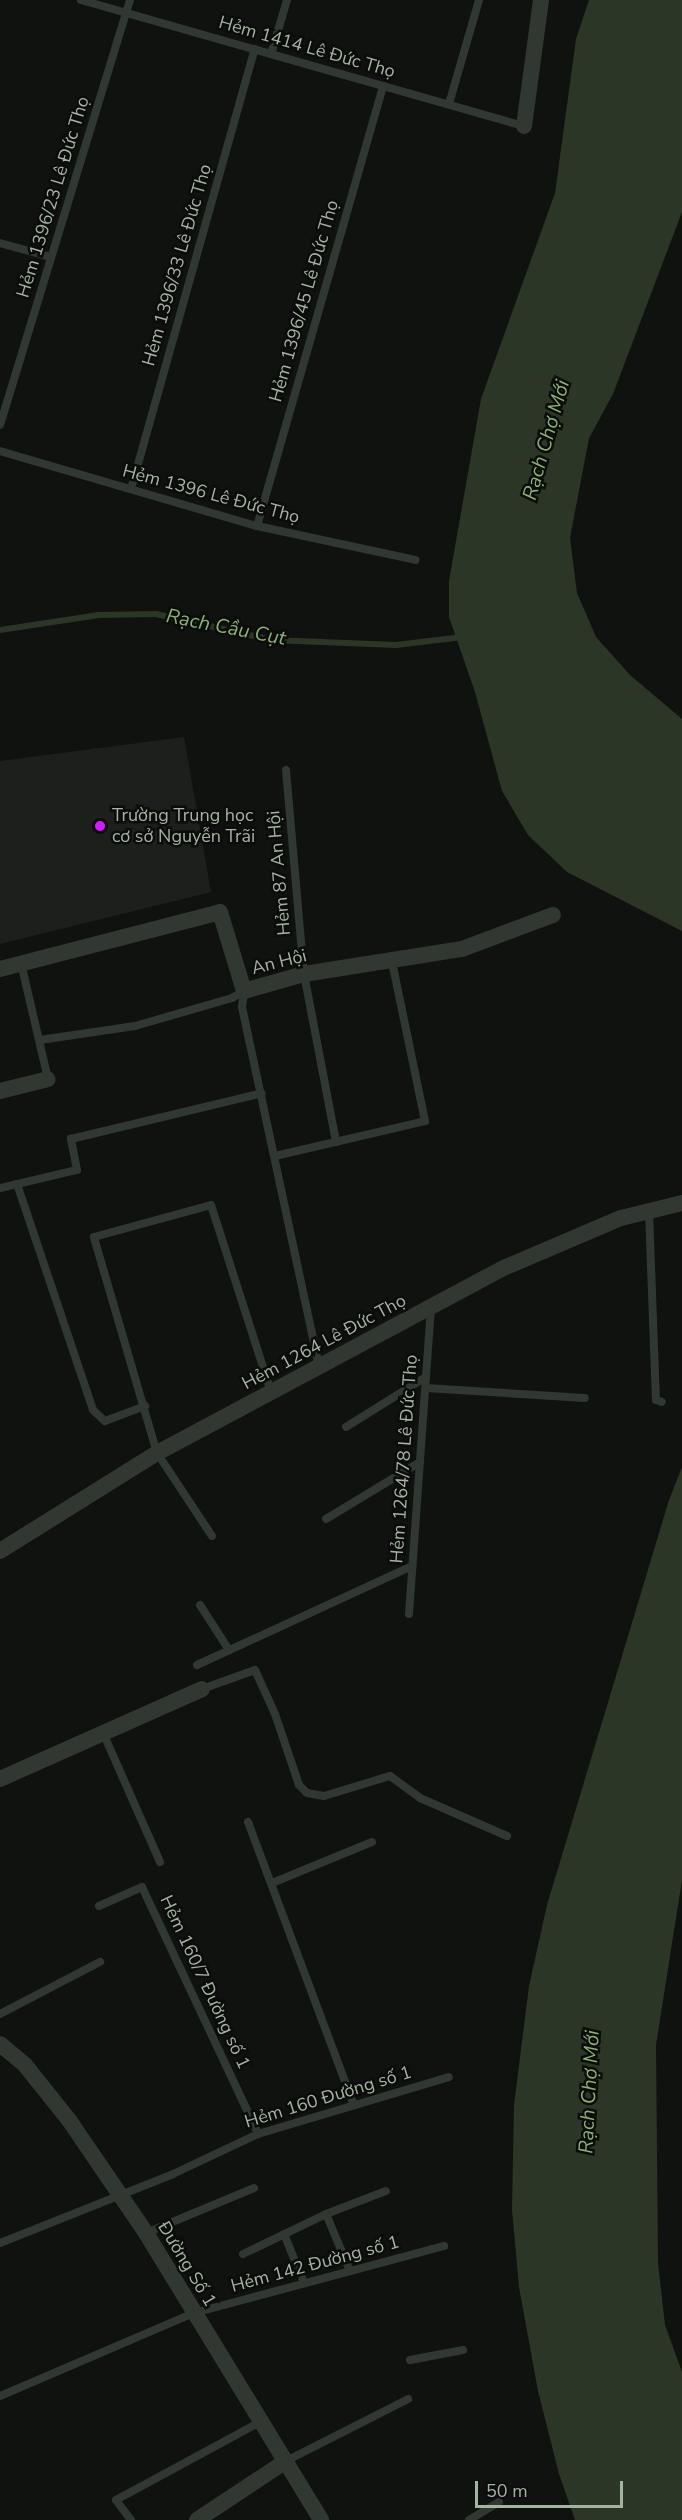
<!DOCTYPE html>
<meta charset="utf-8">
<style>
body{margin:0}
#map{position:relative;width:682px;height:2520px;overflow:hidden;background:#101210;font-family:"Nunito Sans",sans-serif}
div>[style]{position:absolute}
[style*='--x']{left:calc(var(--x)*1px);top:calc(var(--y)*1px);width:calc(var(--w)*1px);rotate:calc(var(--a)*1deg)}
.built>*{inset:0;background:#1c1f1c}
.water>*{inset:0;background:#2c3626}
.stream>*{height:6px;margin:-3px;padding:0 3px;transform-origin:3px;border-radius:3px;background:#2c3626}
.service>*{height:8px;margin:-4px;padding:0 4px;transform-origin:4px;border-radius:4px;background:#313731}
.minor>*{height:16px;margin:-8px;padding:0 8px;transform-origin:8px;border-radius:8px;background:#313731}
.dots>*{width:16px;height:16px;translate:-50% -50%;box-sizing:border-box;border:3px solid #0b0c0b;border-radius:50%}
span{translate:-50% -50%;white-space:nowrap;text-align:center;line-height:1.15;-webkit-text-stroke:5px #0b0c0b;paint-order:stroke}
.street-label{font-size:18px;color:#a3b4a0}
.poi-label{font-size:18px;color:#a3b4a0}
.left{translate:0 -50%;text-align:left}
.water-label{font-size:20px;color:#8bb273;font-style:italic}
.scale{position:absolute;left:475px;top:2481px;width:148px;height:27px;box-sizing:border-box;border:3px solid #a3b4a0;border-top:0;padding-left:8px;font-size:18px;line-height:21px;white-space:nowrap;color:#a3b4a0;-webkit-text-stroke:4px #0b0c0b;paint-order:stroke}
</style>
<div id="map">
<div class="built">
<i style="clip-path:polygon(184px 737px,211px 892px,0 944px,0 761px)"></i>
</div>
<div class="water">
<i style="clip-path:polygon(589px 0,682px 0,682px 212px,613px 394px,589px 438px,570px 538px,577px 593px,596px 637px,630px 675px,682px 719px,682px 931px,567px 872px,528px 835px,502px 791px,475px 692px,449px 617px,449px 581px,481px 399px,555px 193px,576px 39px)"></i>
<i style="clip-path:polygon(682px 1467px,682px 1880px,656px 2045px,658px 2263px,665px 2325px,682px 2372px,682px 2520px,575px 2520px,559px 2474px,538px 2391px,519px 2287px,512px 2209px,514px 2105px,529px 1986px,547px 1905px,669px 1500px)"></i>
</div>
<div class="stream">
<i style="--x:0;--y:630;--w:100;--a:-8.6"></i>
<i style="--x:99;--y:615;--w:57;--a:-1"></i>
<i style="--x:156;--y:614;--w:119;--a:12.6"></i>
<i style="--x:272;--y:640;--w:124;--a:2.3"></i>
<i style="--x:396;--y:645;--w:67;--a:-6.8"></i>
</div>
<div class="service">
<i style="--x:81;--y:0;--w:461;--a:15.9"></i>
<i style="--x:271;--y:54;--w:56;--a:-73.5"></i>
<i style="--x:449;--y:104;--w:108;--a:-73.9"></i>
<i style="--x:0;--y:243;--w:53;--a:15.4"></i>
<i style="--x:0;--y:425;--w:444;--a:-73"></i>
<i style="--x:0;--y:451;--w:268;--a:16.3"></i>
<i style="--x:257;--y:526;--w:162;--a:12.1"></i>
<i style="--x:131;--y:489;--w:457;--a:-74.3"></i>
<i style="--x:257;--y:526;--w:458;--a:-74"></i>
<i style="--x:286;--y:770;--w:205;--a:85"></i>
<i style="--x:304;--y:974;--w:171;--a:79.2"></i>
<i style="--x:21;--y:963;--w:119;--a:76.9"></i>
<i style="--x:244;--y:991;--w:16;--a:97"></i>
<i style="--x:242;--y:1007;--w:368;--a:77.9"></i>
<i style="--x:40;--y:1040;--w:96;--a:-8.4"></i>
<i style="--x:135;--y:1026;--w:101;--a:-16.1"></i>
<i style="--x:232;--y:998;--w:14;--a:-30"></i>
<i style="--x:275;--y:1156;--w:154;--a:-13.1"></i>
<i style="--x:425;--y:1121;--w:163;--a:-101.7"></i>
<i style="--x:17;--y:1184;--w:238;--a:71.4"></i>
<i style="--x:93;--y:1410;--w:16;--a:43"></i>
<i style="--x:105;--y:1421;--w:43;--a:-20.6"></i>
<i style="--x:0;--y:1188;--w:79;--a:-13.2"></i>
<i style="--x:77;--y:1170;--w:32;--a:-101"></i>
<i style="--x:71;--y:1139;--w:196;--a:-13.5"></i>
<i style="--x:649;--y:1211;--w:189;--a:87.9"></i>
<i style="--x:656;--y:1400;--w:6;--a:18"></i>
<i style="--x:426;--y:1388;--w:159;--a:3.6"></i>
<i style="--x:346;--y:1427;--w:94;--a:-32"></i>
<i style="--x:326;--y:1519;--w:110;--a:-31.2"></i>
<i style="--x:212;--y:1536;--w:100;--a:-123.5"></i>
<i style="--x:157;--y:1453;--w:225;--a:-106.3"></i>
<i style="--x:94;--y:1237;--w:121;--a:-15.3"></i>
<i style="--x:211;--y:1205;--w:196;--a:72.2"></i>
<i style="--x:200;--y:1605;--w:54;--a:57.2"></i>
<i style="--x:409;--y:1614;--w:308;--a:-85.9"></i>
<i style="--x:197;--y:1665;--w:237;--a:-24.7"></i>
<i style="--x:202;--y:1689;--w:56;--a:-19.7"></i>
<i style="--x:255;--y:1670;--w:48;--a:65.6"></i>
<i style="--x:275;--y:1714;--w:75;--a:71.3"></i>
<i style="--x:299;--y:1785;--w:11;--a:45"></i>
<i style="--x:307;--y:1793;--w:17;--a:10"></i>
<i style="--x:324;--y:1796;--w:69;--a:-16.9"></i>
<i style="--x:390;--y:1776;--w:37;--a:36"></i>
<i style="--x:420;--y:1798;--w:95;--a:23.6"></i>
<i style="--x:104;--y:1735;--w:139;--a:66.2"></i>
<i style="--x:248;--y:1822;--w:302;--a:69.5"></i>
<i style="--x:272;--y:1883;--w:108;--a:-22.3"></i>
<i style="--x:99;--y:1906;--w:47;--a:-23.8"></i>
<i style="--x:142;--y:1887;--w:273;--a:64.8"></i>
<i style="--x:0;--y:2014;--w:113;--a:-27.5"></i>
<i style="--x:326;--y:2214;--w:64;--a:-21"></i>
<i style="--x:146;--y:2233;--w:117;--a:-22.6"></i>
<i style="--x:284;--y:2234;--w:53;--a:67.8"></i>
<i style="--x:0;--y:2243;--w:186;--a:-21.7"></i>
<i style="--x:173;--y:2174;--w:94;--a:-25.2"></i>
<i style="--x:258;--y:2134;--w:199;--a:-16.6"></i>
<i style="--x:243;--y:2254;--w:92;--a:-25.7"></i>
<i style="--x:326;--y:2214;--w:62;--a:67.2"></i>
<i style="--x:410;--y:2360;--w:54;--a:-10.7"></i>
<i style="--x:0;--y:2396;--w:211;--a:-23.2"></i>
<i style="--x:194;--y:2313;--w:259;--a:-15"></i>
<i style="--x:286;--y:2461;--w:137;--a:-26.9"></i>
<i style="--x:131;--y:2520;--w:25;--a:-127"></i>
<i style="--x:116;--y:2500;--w:166;--a:-28.4"></i>
<i style="--x:469;--y:2520;--w:35;--a:-31"></i>
</div>
<div class="minor">
<i style="--x:524;--y:126;--w:127;--a:-82.3"></i>
<i style="--x:0;--y:969;--w:227;--a:-14.5"></i>
<i style="--x:220;--y:912;--w:83;--a:73.1"></i>
<i style="--x:244;--y:991;--w:62;--a:-15.8"></i>
<i style="--x:304;--y:974;--w:160;--a:-9"></i>
<i style="--x:462;--y:949;--w:97;--a:-20.5"></i>
<i style="--x:0;--y:1091;--w:49;--a:-14"></i>
<i style="--x:0;--y:1551;--w:185;--a:-32"></i>
<i style="--x:157;--y:1453;--w:395;--a:-28.1"></i>
<i style="--x:506;--y:1267;--w:125;--a:-23.1"></i>
<i style="--x:621;--y:1218;--w:63;--a:-13.8"></i>
<i style="--x:0;--y:1779;--w:221;--a:-24"></i>
<i style="--x:0;--y:2044;--w:33;--a:40"></i>
<i style="--x:25;--y:2065;--w:70;--a:51.3"></i>
<i style="--x:69;--y:2120;--w:137;--a:55.7"></i>
<i style="--x:146;--y:2233;--w:336;--a:58.6"></i>
<i style="--x:197;--y:2520;--w:107;--a:-33.5"></i>
</div>
<div class="dots">
<i style="left:100px;top:826px;background:#d51aff"></i>
</div>
<div class="street-label">
<span style="left:307px;top:47px;rotate:16deg">Hẻm 1414 Lê Đức Thọ</span>
<span style="left:53px;top:197px;rotate:-73deg">Hẻm 1396/23 Lê Đức Thọ</span>
<span style="left:177px;top:265px;rotate:-74deg">Hẻm 1396/33 Lê Đức Thọ</span>
<span style="left:304px;top:301px;rotate:-74deg">Hẻm 1396/45 Lê Đức Thọ</span>
<span style="left:211px;top:494px;rotate:15deg">Hẻm 1396 Lê Đức Thọ</span>
<span style="left:279px;top:873px;rotate:-95deg">Hẻm 87 An Hội</span>
<span style="left:279px;top:962px;rotate:-14deg">An Hội</span>
<span style="left:324px;top:1342px;rotate:-28deg">Hẻm 1264 Lê Đức Thọ</span>
<span style="left:404px;top:1459px;rotate:-86deg">Hẻm 1264/78 Lê Đức Thọ</span>
<span style="left:205px;top:1982px;rotate:65deg">Hẻm 160/7 Đường số 1</span>
<span style="left:328px;top:2097px;rotate:-17deg">Hẻm 160 Đường số 1</span>
<span style="left:187px;top:2264px;rotate:59deg">Đường Số 1</span>
<span style="left:315px;top:2264px;rotate:-15deg">Hẻm 142 Đường số 1</span>
</div>
<div class="poi-label">
<span class="left" style="left:112px;top:826px">Trường Trung học<br>cơ sở Nguyễn Trãi</span>
</div>
<div class="water-label">
<span style="left:546px;top:440px;rotate:-74deg">Rạch Chợ Mới</span>
<span style="left:226px;top:627px;rotate:11deg">Rạch Cầu Cụt</span>
<span style="left:589px;top:2092px;rotate:-87deg">Rạch Chợ Mới</span>
</div>
<div class="scale">50 m</div>
</div>
